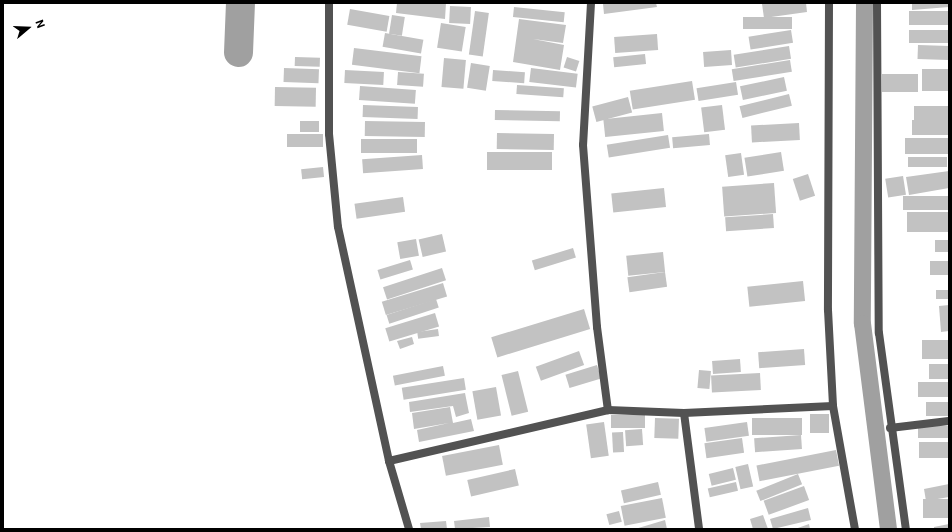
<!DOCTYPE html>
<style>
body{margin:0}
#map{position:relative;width:952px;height:532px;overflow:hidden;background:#fff;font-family:Roboto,sans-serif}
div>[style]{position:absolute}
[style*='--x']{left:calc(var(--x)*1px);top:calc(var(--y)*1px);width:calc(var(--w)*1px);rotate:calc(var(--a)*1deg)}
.canal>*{height:17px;margin:-8.5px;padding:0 8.5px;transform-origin:8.5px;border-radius:8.5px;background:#a0a0a0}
.river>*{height:29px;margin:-14.5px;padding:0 14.5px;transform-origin:14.5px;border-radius:14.5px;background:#a0a0a0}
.building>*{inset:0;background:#c2c2c2;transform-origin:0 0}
.street>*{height:8px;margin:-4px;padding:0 4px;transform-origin:4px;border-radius:4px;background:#525252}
span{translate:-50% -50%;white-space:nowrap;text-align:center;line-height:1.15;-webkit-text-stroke:3px #fff;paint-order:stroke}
.frame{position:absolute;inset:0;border:4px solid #000;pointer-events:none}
.north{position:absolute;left:8px;top:8px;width:40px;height:40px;-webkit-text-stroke:3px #fff;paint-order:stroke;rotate:71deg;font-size:11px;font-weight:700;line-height:16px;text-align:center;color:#000}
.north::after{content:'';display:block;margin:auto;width:14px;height:18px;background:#000;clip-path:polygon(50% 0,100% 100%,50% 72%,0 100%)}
</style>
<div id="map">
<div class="canal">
<i style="--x:864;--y:3;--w:320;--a:90.4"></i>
<i style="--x:862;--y:323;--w:208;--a:82.8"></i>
</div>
<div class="river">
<i style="--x:238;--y:52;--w:49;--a:-87.7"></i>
</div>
<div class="building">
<i style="clip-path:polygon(397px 3px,446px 3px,445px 19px,396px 13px)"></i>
<i style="clip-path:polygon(656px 3px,657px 7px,604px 14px,603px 4px)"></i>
<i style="clip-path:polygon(806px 3px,807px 12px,764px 18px,762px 4px)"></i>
<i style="clip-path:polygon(912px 3px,949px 3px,949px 7px,912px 10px)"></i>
<i style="left:450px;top:6px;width:21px;height:17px;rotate:3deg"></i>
<i style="left:514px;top:7px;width:51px;height:10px;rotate:6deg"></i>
<i style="left:350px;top:9px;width:40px;height:16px;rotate:10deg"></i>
<i style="left:475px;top:11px;width:14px;height:44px;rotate:8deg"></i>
<i style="left:949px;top:11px;width:14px;height:40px;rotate:90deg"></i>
<i style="left:392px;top:15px;width:13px;height:19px;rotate:9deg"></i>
<i style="left:792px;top:17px;width:12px;height:49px;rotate:90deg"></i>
<i style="clip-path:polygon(519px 19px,566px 25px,563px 43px,533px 39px,564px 45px,560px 70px,513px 62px)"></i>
<i style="left:441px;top:23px;width:25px;height:25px;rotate:9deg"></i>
<i style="left:791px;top:30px;width:13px;height:43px;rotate:81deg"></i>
<i style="left:949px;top:30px;width:13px;height:40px;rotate:90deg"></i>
<i style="left:385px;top:33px;width:39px;height:14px;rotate:10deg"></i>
<i style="left:657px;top:34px;width:16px;height:43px;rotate:86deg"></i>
<i style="left:918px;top:45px;width:31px;height:14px;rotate:2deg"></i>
<i style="left:789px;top:46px;width:13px;height:56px;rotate:81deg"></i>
<i style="left:354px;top:48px;width:68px;height:17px;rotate:7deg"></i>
<i style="left:731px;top:50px;width:15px;height:28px;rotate:86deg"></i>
<i style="left:645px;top:54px;width:10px;height:32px;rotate:84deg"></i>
<i style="left:295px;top:57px;width:25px;height:9px;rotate:2deg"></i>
<i style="left:567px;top:57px;width:13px;height:11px;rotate:18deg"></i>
<i style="left:444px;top:58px;width:22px;height:29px;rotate:5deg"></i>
<i style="left:790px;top:60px;width:12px;height:59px;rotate:81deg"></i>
<i style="left:471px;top:63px;width:19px;height:25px;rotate:9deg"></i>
<i style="left:284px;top:68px;width:35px;height:14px;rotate:2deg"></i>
<i style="left:531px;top:68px;width:47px;height:14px;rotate:7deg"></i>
<i style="left:949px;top:69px;width:22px;height:27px;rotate:90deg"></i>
<i style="left:345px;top:70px;width:39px;height:13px;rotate:3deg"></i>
<i style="left:493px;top:70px;width:32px;height:11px;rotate:4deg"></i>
<i style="left:398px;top:72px;width:26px;height:13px;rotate:4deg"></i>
<i style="left:918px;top:74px;width:18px;height:36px;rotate:90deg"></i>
<i style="left:784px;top:77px;width:14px;height:45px;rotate:78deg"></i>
<i style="left:692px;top:81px;width:19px;height:63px;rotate:81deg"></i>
<i style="left:736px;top:82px;width:13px;height:40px;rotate:81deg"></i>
<i style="left:517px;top:85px;width:47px;height:9px;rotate:4deg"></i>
<i style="left:360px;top:86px;width:56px;height:14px;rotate:4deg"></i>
<i style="left:275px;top:87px;width:41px;height:19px;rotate:1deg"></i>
<i style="left:789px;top:94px;width:12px;height:51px;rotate:76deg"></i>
<i style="left:628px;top:97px;width:16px;height:37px;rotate:75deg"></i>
<i style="left:363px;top:105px;width:55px;height:12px;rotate:2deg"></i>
<i style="left:722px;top:105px;width:25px;height:21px;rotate:83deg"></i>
<i style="left:949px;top:106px;width:14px;height:35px;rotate:90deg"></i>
<i style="left:495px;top:110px;width:65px;height:10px;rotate:1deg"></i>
<i style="left:662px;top:113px;width:18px;height:59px;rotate:84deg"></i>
<i style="left:949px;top:120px;width:15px;height:37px;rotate:90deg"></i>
<i style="left:300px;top:121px;width:19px;height:11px"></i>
<i style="left:365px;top:121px;width:60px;height:15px;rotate:1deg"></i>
<i style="left:799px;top:123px;width:17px;height:48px;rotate:87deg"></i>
<i style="left:497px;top:133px;width:57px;height:16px;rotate:1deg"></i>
<i style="left:287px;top:134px;width:36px;height:13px"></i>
<i style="left:709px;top:134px;width:11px;height:37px;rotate:85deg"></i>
<i style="left:668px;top:135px;width:13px;height:62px;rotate:81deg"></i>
<i style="left:949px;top:138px;width:16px;height:44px;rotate:90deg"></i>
<i style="left:361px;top:139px;width:56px;height:14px"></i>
<i style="left:487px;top:152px;width:65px;height:18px"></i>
<i style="left:781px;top:152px;width:19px;height:37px;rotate:81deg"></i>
<i style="left:741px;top:153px;width:22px;height:16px;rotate:82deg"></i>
<i style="left:422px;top:155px;width:14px;height:60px;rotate:86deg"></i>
<i style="left:947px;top:157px;width:10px;height:39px;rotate:90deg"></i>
<i style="left:323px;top:167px;width:10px;height:22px;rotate:84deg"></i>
<i style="clip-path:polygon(949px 171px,949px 188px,909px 195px,906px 177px)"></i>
<i style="left:808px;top:174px;width:23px;height:16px;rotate:72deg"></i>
<i style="left:903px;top:176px;width:19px;height:18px;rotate:81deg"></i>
<i style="left:774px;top:183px;width:30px;height:52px;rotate:86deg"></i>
<i style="left:664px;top:188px;width:19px;height:53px;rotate:84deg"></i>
<i style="left:949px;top:196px;width:14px;height:46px;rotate:90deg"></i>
<i style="left:403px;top:197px;width:15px;height:49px;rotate:82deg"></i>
<i style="left:949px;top:212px;width:20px;height:42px;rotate:90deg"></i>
<i style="left:773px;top:214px;width:14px;height:48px;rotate:86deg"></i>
<i style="left:442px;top:234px;width:18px;height:24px;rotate:77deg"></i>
<i style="left:416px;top:239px;width:17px;height:19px;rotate:80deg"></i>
<i style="left:949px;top:240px;width:12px;height:14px;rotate:90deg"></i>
<i style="left:573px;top:248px;width:10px;height:43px;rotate:73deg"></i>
<i style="left:663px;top:252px;width:20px;height:37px;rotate:84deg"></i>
<i style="left:410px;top:260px;width:10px;height:34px;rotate:73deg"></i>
<i style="left:930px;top:261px;width:19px;height:14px"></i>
<i style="left:442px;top:268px;width:13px;height:62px;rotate:72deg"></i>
<i style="left:665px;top:272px;width:15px;height:38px;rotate:82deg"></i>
<i style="left:803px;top:281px;width:20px;height:56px;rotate:84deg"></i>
<i style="left:443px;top:283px;width:14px;height:64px;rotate:73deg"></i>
<i style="left:949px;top:290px;width:9px;height:13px;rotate:90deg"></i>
<i style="left:436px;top:299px;width:9px;height:52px;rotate:72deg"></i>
<i style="clip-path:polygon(949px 305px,949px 331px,941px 332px,939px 306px)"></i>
<i style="left:584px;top:309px;width:21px;height:97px;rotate:73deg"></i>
<i style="left:435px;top:313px;width:14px;height:52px;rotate:73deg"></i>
<i style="left:438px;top:329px;width:7px;height:21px;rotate:82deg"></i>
<i style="clip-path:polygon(412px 337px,414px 344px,400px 349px,397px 341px)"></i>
<i style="left:949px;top:340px;width:19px;height:27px;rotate:90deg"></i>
<i style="left:804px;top:349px;width:16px;height:46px;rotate:86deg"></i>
<i style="left:579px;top:351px;width:15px;height:46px;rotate:70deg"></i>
<i style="left:740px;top:359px;width:13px;height:28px;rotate:86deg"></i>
<i style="left:949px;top:364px;width:15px;height:20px;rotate:90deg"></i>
<i style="left:597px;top:365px;width:14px;height:33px;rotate:73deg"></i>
<i style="left:443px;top:366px;width:10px;height:51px;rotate:79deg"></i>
<i style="left:699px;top:370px;width:12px;height:18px;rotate:5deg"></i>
<i style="left:518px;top:371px;width:42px;height:17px;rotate:76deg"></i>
<i style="left:760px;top:373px;width:17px;height:49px;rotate:87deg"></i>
<i style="left:464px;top:378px;width:12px;height:63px;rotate:81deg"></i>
<i style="left:949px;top:382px;width:15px;height:31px;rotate:90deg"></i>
<i style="left:496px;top:387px;width:29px;height:24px;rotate:80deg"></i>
<i style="clip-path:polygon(465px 393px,469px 413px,456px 417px,453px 406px,410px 412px,409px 402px)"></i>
<i style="left:949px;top:402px;width:14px;height:23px;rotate:90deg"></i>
<i style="clip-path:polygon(450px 407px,453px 423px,471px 419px,474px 431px,419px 442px,417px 430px,449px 423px,414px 429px,412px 413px)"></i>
<i style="left:810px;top:414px;width:19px;height:19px"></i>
<i style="left:611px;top:415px;width:34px;height:13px"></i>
<i style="left:655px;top:418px;width:24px;height:20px;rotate:2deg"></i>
<i style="left:802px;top:418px;width:17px;height:50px;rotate:90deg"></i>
<i style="left:604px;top:422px;width:34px;height:18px;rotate:82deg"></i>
<i style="left:747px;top:422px;width:14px;height:43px;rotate:82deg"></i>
<i style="left:949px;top:426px;width:12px;height:31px;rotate:90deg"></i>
<i style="left:642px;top:429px;width:16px;height:17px;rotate:86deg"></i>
<i style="left:623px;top:432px;width:20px;height:11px;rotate:87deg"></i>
<i style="left:801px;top:435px;width:14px;height:47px;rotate:86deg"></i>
<i style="left:742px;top:438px;width:15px;height:38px;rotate:82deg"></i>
<i style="left:949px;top:442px;width:16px;height:30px;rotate:90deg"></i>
<i style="left:499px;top:445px;width:20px;height:58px;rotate:79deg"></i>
<i style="left:836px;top:450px;width:16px;height:81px;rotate:79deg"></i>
<i style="left:748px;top:464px;width:23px;height:13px;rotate:77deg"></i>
<i style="left:733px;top:468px;width:12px;height:25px;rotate:76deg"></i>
<i style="left:515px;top:469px;width:17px;height:49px;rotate:77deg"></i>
<i style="left:798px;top:474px;width:11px;height:45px;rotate:68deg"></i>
<i style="left:658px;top:482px;width:13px;height:38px;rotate:77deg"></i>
<i style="left:736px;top:482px;width:9px;height:29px;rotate:77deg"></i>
<i style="clip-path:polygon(949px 484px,949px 497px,926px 501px,924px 489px)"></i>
<i style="left:804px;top:486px;width:15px;height:43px;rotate:70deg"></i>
<i style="left:662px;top:498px;width:20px;height:42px;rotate:79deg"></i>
<i style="left:949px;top:499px;width:19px;height:26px;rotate:90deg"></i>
<i style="clip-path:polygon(808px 508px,811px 520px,773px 529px,770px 519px)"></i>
<i style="left:619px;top:511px;width:11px;height:13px;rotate:75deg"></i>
<i style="clip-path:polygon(763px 515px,768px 529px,753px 529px,750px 519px)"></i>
<i style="clip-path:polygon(489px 517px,490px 527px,455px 529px,454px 521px)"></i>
<i style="clip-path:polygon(665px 520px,667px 529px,635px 529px)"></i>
<i style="clip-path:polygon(446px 521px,447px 529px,421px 529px,420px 523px)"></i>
<i style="clip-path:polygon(809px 524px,810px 529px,795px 529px)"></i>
<i style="clip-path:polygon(949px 524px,949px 529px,934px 529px,934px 527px)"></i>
</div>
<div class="street">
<i style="--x:329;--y:3;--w:131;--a:90"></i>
<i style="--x:329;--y:134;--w:93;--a:84.5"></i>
<i style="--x:338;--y:227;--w:239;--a:77.7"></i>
<i style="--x:389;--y:461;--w:71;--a:73.6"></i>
<i style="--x:591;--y:3;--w:142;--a:93.2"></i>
<i style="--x:583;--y:145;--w:183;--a:85.6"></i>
<i style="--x:597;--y:327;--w:84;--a:82.5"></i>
<i style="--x:608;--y:410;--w:76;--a:2.3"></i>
<i style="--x:684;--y:413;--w:149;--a:-2.7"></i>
<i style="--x:829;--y:3;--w:307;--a:90.2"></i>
<i style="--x:828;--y:310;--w:96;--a:87"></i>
<i style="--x:833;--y:406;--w:125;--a:79.9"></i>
<i style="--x:877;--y:3;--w:330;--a:89.7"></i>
<i style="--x:879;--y:333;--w:198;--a:82.2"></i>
<i style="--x:684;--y:413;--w:117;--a:82.6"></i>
<i style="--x:890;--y:428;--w:59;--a:-6.8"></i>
<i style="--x:389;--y:461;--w:225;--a:-13.1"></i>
</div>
<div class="frame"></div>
<div class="north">N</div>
</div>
